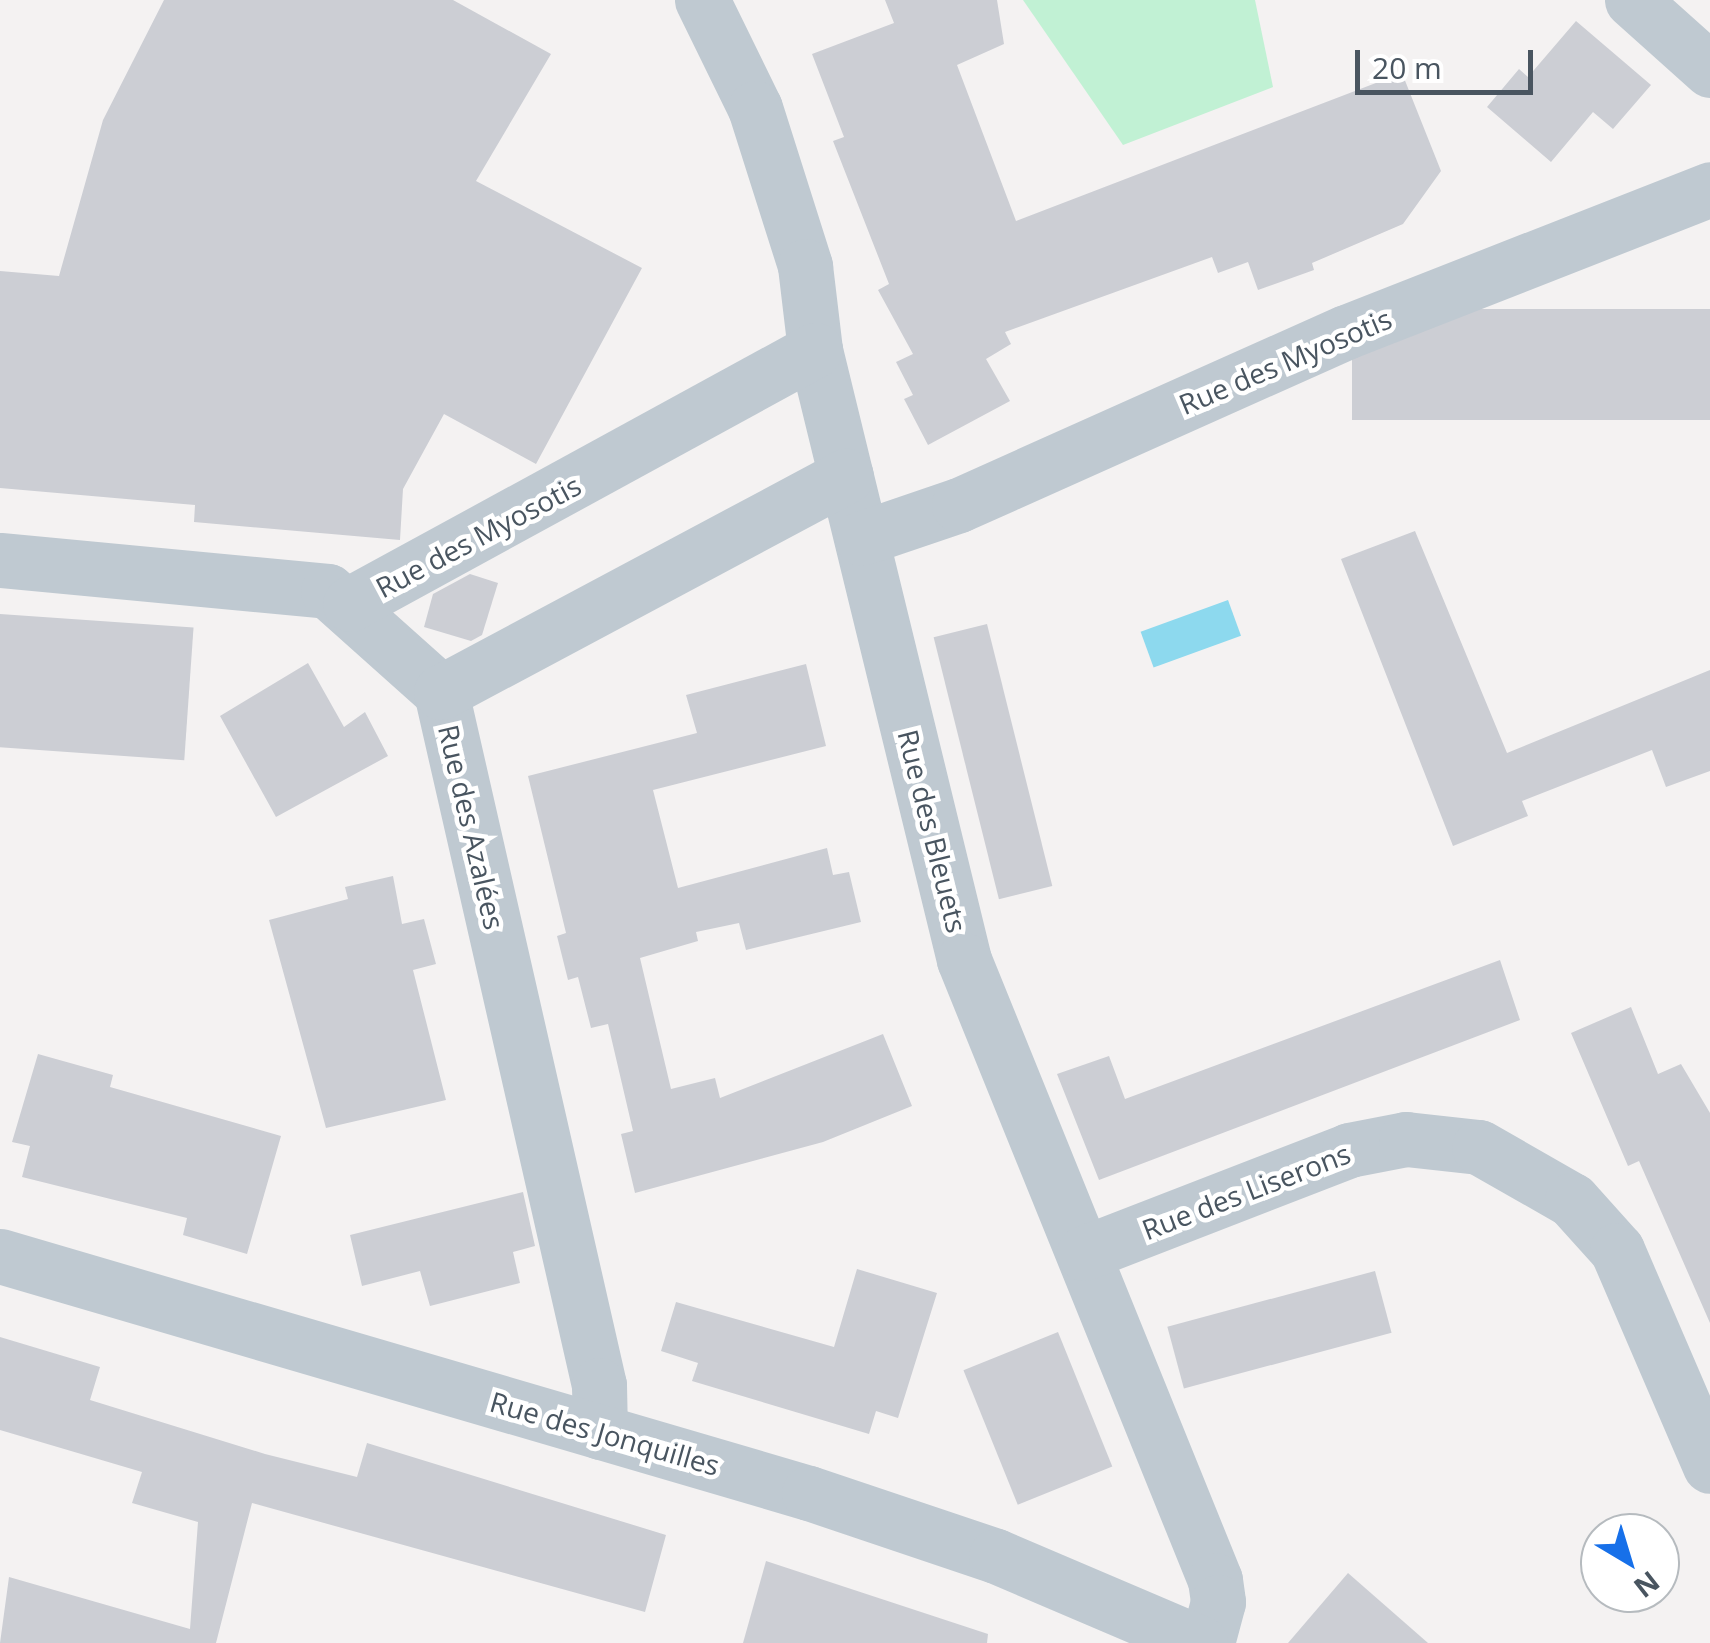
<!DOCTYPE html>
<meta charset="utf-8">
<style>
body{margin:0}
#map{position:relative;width:1710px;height:1643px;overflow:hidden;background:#f4f2f2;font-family:"Open Sans",sans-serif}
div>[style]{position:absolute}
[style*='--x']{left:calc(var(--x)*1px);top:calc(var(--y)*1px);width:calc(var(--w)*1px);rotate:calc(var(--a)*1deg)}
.green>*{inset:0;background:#c1f1d4}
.water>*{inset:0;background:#8dd9ee;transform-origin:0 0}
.building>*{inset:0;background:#ccced4;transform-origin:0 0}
.minor>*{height:55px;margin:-27.5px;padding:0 27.5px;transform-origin:27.5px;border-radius:27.5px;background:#bfc9d1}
span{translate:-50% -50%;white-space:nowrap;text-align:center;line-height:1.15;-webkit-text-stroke:9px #fff;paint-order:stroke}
.street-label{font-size:28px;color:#495560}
.north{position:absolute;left:1580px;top:1513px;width:100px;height:100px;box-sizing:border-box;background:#fff;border:2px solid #b6bbbf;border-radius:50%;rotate:142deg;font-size:28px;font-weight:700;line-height:40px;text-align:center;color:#495560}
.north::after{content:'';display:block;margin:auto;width:35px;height:45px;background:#1770e9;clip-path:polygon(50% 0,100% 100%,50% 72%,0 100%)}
.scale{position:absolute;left:1355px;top:50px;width:178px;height:45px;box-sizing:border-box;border:5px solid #495560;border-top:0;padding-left:12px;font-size:30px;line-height:35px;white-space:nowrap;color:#495560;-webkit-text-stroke:8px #fff;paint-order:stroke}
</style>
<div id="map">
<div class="green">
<i style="clip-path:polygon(1023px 0,1255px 0,1273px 87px,1123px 145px)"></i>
</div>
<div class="water">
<i style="left:1228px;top:600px;width:38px;height:93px;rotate:70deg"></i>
</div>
<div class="building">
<i style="clip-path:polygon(164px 0,453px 0,551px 54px,476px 181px,642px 268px,536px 464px,444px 414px,403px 489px,400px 540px,194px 522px,195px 505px,0 488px,0 271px,59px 276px,103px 120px)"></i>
<i style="clip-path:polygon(885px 0,997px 0,1004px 44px,957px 65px,1016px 221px,1402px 73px,1441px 171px,1403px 224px,1312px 263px,1314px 270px,1258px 290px,1248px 262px,1218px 273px,1212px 257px,1005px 332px,1011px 344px,986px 359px,1010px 401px,928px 445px,904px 399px,913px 395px,896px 362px,913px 354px,878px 290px,889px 284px,833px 141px,844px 137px,812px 54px,894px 23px)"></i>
<i style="clip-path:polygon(1576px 21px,1651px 85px,1613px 129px,1593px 112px,1551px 162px,1487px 107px,1519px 69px,1528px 77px)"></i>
<i style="left:1710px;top:309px;width:111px;height:358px;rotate:90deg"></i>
<i style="clip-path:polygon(1415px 531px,1507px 753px,1710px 670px,1710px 771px,1666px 787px,1652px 750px,1522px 801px,1528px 816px,1453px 846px,1341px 559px)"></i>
<i style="clip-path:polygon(470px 574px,498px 583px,482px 635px,471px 641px,424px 627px,433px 594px)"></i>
<i style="left:0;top:614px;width:194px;height:133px;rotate:4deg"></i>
<i style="left:987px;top:624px;width:270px;height:55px;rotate:76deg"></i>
<i style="clip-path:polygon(308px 663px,344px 727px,365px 712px,388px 756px,276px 817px,220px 716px)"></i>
<i style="clip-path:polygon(806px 664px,826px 746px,653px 790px,678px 888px,827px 848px,833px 875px,849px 872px,861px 922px,746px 950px,739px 923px,696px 932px,698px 941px,640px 958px,671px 1089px,715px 1078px,720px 1098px,883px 1034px,912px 1106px,823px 1142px,635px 1193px,621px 1134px,633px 1131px,608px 1024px,591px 1028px,578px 977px,568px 980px,557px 936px,566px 933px,528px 776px,697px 733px,686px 695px)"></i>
<i style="clip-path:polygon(393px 876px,402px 924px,424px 919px,436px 964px,413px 970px,446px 1100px,326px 1128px,269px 920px,348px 899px,345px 887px)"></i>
<i style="clip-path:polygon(1500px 960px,1520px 1020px,1099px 1180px,1057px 1074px,1109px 1056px,1125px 1099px)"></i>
<i style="clip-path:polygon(1631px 1007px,1658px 1074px,1681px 1064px,1710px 1113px,1710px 1323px,1639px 1161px,1628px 1166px,1571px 1033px)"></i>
<i style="clip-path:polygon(38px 1054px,113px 1075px,110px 1087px,281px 1136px,247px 1254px,183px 1235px,187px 1218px,22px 1177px,30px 1146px,12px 1142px)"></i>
<i style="clip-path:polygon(523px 1192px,535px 1246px,513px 1252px,520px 1283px,430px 1306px,420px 1271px,362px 1286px,350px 1235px)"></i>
<i style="clip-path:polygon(857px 1269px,937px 1293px,898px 1418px,876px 1411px,869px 1434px,692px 1381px,698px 1363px,661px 1351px,676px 1302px,834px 1347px)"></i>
<i style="left:1375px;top:1271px;width:64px;height:215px;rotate:75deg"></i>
<i style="left:1058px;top:1332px;width:145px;height:102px;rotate:68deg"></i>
<i style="clip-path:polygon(0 1337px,100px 1367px,90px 1400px,265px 1454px,357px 1477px,367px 1443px,666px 1535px,645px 1612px,252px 1503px,216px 1643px,0 1643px,9px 1577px,190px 1629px,198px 1522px,132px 1503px,142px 1472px,0 1430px)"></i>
<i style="clip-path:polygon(766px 1561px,988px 1634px,987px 1643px,743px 1643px)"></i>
<i style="clip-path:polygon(1348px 1573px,1428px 1643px,1288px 1643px)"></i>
</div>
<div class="minor">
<i style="--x:702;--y:0;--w:120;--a:63.9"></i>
<i style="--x:755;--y:108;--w:166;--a:72.4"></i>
<i style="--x:805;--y:266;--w:85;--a:83.2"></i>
<i style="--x:815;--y:350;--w:628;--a:76.27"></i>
<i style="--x:964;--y:960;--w:669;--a:67.96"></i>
<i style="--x:1215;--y:1580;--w:22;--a:82"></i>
<i style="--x:1218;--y:1602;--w:42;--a:105"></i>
<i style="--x:1632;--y:0;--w:105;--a:41.9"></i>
<i style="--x:862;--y:538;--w:102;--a:-18.8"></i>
<i style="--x:959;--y:505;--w:424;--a:-24.1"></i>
<i style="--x:1346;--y:332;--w:391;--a:-21.4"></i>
<i style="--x:0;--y:560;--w:329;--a:5.4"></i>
<i style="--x:328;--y:591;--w:152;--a:41.8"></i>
<i style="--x:441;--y:692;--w:711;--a:77.16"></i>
<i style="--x:599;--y:1385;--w:47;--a:88.8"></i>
<i style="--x:350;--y:604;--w:530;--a:-28.64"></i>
<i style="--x:441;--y:692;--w:459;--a:-28.1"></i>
<i style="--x:1084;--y:1253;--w:284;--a:-21.2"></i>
<i style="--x:1349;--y:1150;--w:58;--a:-10.9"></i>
<i style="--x:1406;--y:1139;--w:73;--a:6.3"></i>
<i style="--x:1479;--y:1147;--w:107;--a:29.7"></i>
<i style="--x:1572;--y:1200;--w:67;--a:48"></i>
<i style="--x:1617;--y:1250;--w:235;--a:66.7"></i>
<i style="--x:0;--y:1256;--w:843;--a:16.33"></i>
<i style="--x:809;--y:1493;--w:197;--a:18.6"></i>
<i style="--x:996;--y:1556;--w:222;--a:23.1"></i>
</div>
<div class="street-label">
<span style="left:1285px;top:361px;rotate:-23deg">Rue des Myosotis</span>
<span style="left:478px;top:536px;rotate:-28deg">Rue des Myosotis</span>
<span style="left:472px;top:827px;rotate:77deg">Rue des Azalées</span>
<span style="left:933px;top:831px;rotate:76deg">Rue des Bleuets</span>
<span style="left:1246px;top:1191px;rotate:-21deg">Rue des Liserons</span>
<span style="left:605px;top:1433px;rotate:16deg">Rue des Jonquilles</span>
</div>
<div class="north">N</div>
<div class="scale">20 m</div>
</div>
